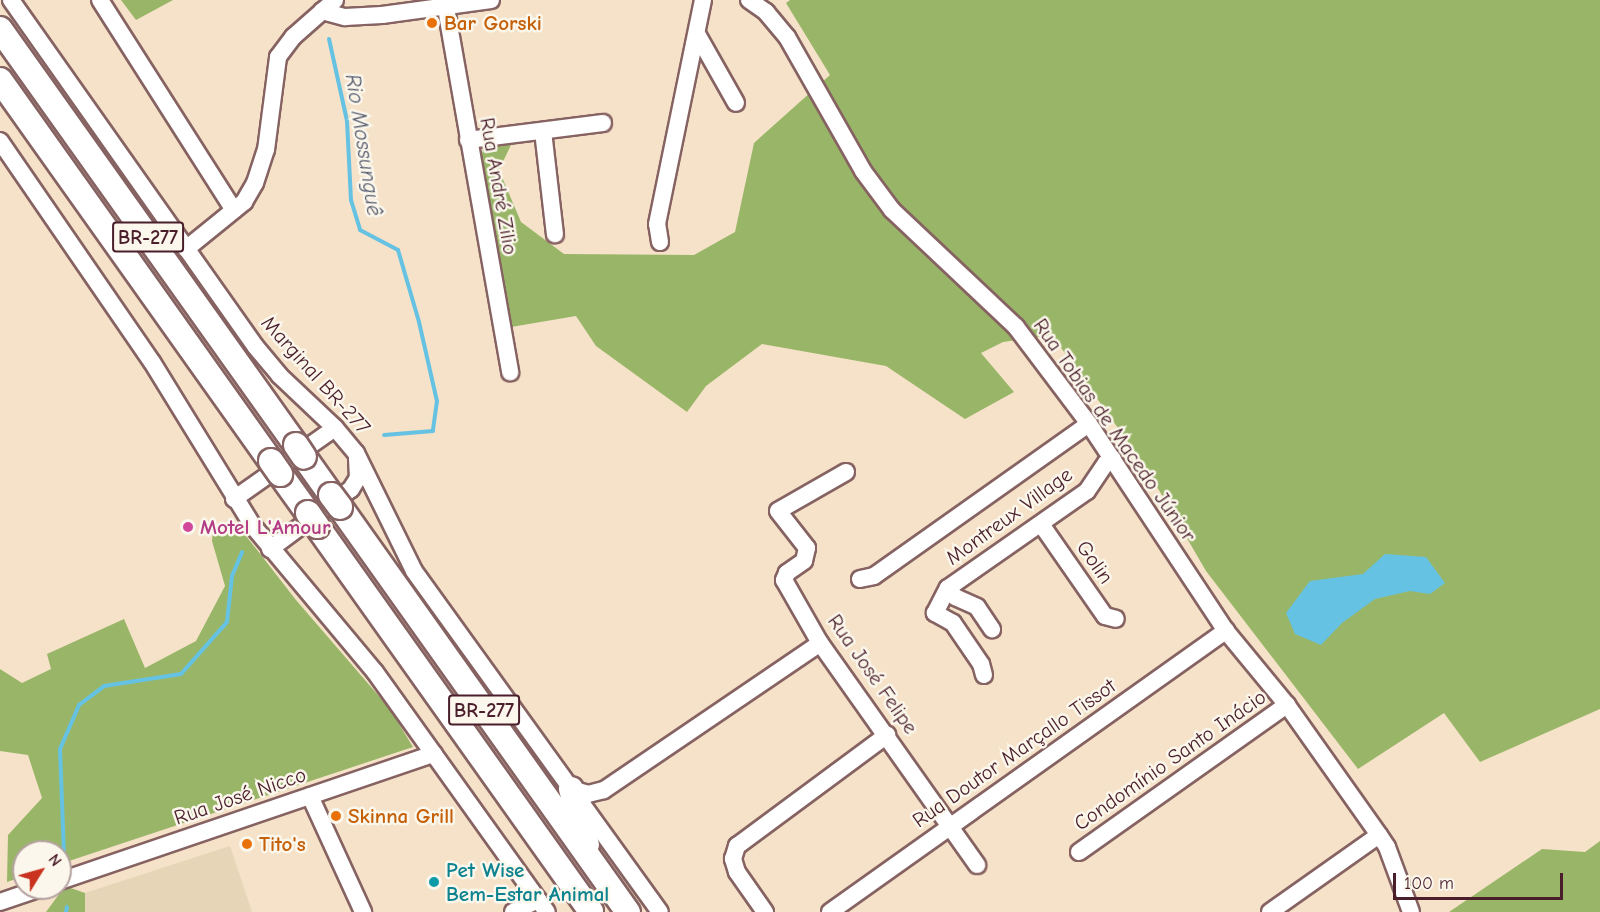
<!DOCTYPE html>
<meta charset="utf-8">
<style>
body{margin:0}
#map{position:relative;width:1600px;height:912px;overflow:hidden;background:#f5e2c8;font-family:"Comic Neue",sans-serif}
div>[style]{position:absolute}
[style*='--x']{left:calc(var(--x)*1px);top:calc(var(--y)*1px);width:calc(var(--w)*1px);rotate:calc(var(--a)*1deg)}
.built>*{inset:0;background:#e6d5b7}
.forest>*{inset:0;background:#99b668}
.water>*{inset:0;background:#65c2e3}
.stream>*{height:4px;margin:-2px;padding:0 2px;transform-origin:2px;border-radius:2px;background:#65c2e3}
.roads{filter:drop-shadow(2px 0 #866362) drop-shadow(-2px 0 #866362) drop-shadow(0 2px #866362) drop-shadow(0 -2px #866362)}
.minor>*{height:16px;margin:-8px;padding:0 8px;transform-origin:8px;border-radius:8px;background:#fff}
.highway>*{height:24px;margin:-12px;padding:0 12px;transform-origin:12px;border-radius:12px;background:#fff}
.bridges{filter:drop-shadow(2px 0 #866362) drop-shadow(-2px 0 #866362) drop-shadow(0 2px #866362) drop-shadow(0 -2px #866362)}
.highway-bridge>*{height:24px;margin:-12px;padding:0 12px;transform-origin:12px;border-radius:12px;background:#fff}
.dots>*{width:16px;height:16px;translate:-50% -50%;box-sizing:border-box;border:3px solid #fbf7ec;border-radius:50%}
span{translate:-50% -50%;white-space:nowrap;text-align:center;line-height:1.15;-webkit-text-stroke:5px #fbf7ec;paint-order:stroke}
.shield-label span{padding:2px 4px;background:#fbf7ec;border:2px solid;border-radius:4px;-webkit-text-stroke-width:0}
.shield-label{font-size:20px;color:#4a1f2b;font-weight:700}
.food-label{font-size:21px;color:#c56008;font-weight:700}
.left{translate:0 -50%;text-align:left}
.street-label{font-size:21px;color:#4a1f2b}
.hotel-label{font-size:21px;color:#b23c85;font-weight:700}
.culture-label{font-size:21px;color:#0d838f;font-weight:700}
.water-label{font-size:22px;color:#53586b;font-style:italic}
.north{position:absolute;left:12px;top:840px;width:60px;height:60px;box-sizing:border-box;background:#fbf7ec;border:2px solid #b4a19f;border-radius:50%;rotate:53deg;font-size:16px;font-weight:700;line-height:24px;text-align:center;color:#4a1f2b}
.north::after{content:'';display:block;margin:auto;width:21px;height:27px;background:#c8321e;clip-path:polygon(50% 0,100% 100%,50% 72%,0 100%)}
.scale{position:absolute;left:1393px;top:873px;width:170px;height:27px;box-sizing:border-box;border:3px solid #4a1f2b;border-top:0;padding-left:8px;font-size:18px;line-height:21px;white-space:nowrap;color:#4a1f2b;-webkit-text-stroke:4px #fbf7ec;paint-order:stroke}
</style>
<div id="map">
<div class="built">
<i style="clip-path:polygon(230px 846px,252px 912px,85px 912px,85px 893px)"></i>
</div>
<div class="forest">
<i style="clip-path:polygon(121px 0,173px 0,136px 20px)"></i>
<i style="clip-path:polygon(790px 0,1600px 0,1600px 709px,1480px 762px,1444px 713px,1358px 769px,1206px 571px,1145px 466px,1052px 335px,1003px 342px,981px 353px,1014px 392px,965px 419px,886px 366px,762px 344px,706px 386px,687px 412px,596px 346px,576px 316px,511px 327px,479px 166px,485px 141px,511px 145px,499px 170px,521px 222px,564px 254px,694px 255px,735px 232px,754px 143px,830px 75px,786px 3px)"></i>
<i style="clip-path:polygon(236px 523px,296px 600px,390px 709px,413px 747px,60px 864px,60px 852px,24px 852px,24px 876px,7px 882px,8px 835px,42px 798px,28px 755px,0 751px,0 669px,22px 683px,51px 669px,47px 654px,124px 619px,145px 668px,196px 641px,225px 586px,212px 541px,213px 529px)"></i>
<i style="clip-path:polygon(1600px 841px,1600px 912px,1449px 912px,1542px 849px,1585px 852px)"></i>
<i style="clip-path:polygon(65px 886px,85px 893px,85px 912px,46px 912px)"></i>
</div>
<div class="water">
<i style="clip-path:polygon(1385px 554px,1426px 557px,1445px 583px,1430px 594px,1410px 591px,1375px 599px,1342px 623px,1321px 645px,1295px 634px,1286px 613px,1310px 581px,1363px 574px)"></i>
</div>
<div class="stream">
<i style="--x:329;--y:39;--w:84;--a:77.6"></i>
<i style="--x:347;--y:121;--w:79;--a:87.1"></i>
<i style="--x:351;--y:200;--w:31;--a:73"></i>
<i style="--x:360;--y:230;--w:43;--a:27.8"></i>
<i style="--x:398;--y:250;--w:75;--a:73.7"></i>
<i style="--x:419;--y:322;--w:81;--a:77.2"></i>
<i style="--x:437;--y:401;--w:30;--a:98"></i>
<i style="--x:433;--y:431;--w:49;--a:175.3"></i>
<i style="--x:64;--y:854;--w:105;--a:-92.2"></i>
<i style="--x:60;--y:749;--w:48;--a:-66.6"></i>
<i style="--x:79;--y:705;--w:31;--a:-37"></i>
<i style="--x:104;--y:686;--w:78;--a:-8.9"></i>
<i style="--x:181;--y:674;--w:69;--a:-48.5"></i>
<i style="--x:227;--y:622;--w:46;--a:-83.8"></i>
<i style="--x:232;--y:576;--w:26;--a:-67"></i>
<i style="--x:66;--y:912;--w:5;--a:-79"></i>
</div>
<div class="roads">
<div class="minor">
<i style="--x:11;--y:0;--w:423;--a:54.8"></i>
<i style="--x:255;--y:346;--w:38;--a:50"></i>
<i style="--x:279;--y:375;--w:77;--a:43.4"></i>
<i style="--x:335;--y:428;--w:33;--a:50"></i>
<i style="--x:356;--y:453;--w:131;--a:63.8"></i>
<i style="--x:414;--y:571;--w:420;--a:54.2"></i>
<i style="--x:100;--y:0;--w:249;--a:57.5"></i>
<i style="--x:749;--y:0;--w:21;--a:35"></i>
<i style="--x:766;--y:12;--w:33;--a:50"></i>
<i style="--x:787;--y:37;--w:154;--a:60.4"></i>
<i style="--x:863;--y:171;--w:49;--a:53.4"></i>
<i style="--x:892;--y:210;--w:170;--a:43.3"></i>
<i style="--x:1016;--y:327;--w:121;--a:53"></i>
<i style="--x:1089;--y:424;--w:248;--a:56.5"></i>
<i style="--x:1226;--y:631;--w:96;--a:50.5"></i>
<i style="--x:1287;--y:705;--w:159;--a:54.7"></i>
<i style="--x:1379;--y:835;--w:14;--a:56"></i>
<i style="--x:1387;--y:847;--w:69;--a:69.7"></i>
<i style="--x:446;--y:8;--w:370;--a:80"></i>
<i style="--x:322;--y:11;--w:24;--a:15"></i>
<i style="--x:345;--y:17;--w:37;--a:-3"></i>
<i style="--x:382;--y:15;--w:110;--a:-7.8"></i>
<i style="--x:697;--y:34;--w:79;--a:60.5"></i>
<i style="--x:543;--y:131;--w:104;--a:83.4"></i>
<i style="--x:468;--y:140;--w:136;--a:-7.2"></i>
<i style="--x:0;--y:141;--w:268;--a:55.5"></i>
<i style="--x:152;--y:362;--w:193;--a:58.4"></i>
<i style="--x:253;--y:526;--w:190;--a:50.1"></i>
<i style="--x:375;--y:672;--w:295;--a:54.4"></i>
<i style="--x:660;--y:242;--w:18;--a:-99"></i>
<i style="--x:657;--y:224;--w:229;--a:-78.4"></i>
<i style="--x:186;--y:249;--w:75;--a:-39"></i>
<i style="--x:244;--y:202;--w:22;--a:-60"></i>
<i style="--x:255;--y:183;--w:35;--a:-72"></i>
<i style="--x:266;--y:150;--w:94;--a:-82.6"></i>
<i style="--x:278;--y:57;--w:25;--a:-53"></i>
<i style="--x:293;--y:37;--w:56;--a:-41.4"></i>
<i style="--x:846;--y:472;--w:78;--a:150.2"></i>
<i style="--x:778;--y:511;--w:47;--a:51.9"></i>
<i style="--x:807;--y:548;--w:13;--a:103"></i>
<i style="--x:804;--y:561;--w:21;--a:145"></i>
<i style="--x:787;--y:573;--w:8;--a:113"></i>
<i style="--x:784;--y:580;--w:73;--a:60.3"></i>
<i style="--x:820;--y:643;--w:272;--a:54.7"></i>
<i style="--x:234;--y:499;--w:123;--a:-35.1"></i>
<i style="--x:1041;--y:524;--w:112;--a:55.2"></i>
<i style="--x:1105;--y:616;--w:11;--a:15"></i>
<i style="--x:270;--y:549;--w:101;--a:-36.5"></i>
<i style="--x:351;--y:489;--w:13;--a:-58"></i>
<i style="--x:358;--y:478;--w:20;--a:-93"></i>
<i style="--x:860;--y:579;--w:14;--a:-12"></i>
<i style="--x:874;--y:576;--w:263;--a:-35.3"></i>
<i style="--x:948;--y:588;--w:11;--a:52"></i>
<i style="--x:955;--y:597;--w:24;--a:24"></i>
<i style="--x:977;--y:607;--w:27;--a:56"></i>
<i style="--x:984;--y:675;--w:11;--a:-105"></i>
<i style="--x:981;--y:664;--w:50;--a:-124.3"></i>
<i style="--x:953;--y:623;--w:21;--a:-151"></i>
<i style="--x:935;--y:613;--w:28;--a:-63"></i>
<i style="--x:948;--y:588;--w:169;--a:-34.9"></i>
<i style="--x:1087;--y:491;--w:34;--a:-56"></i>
<i style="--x:1106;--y:463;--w:8;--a:-30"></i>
<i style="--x:571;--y:789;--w:18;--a:16"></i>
<i style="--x:588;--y:794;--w:16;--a:-14"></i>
<i style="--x:604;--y:790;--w:261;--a:-34.2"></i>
<i style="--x:310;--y:796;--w:128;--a:65.4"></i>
<i style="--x:1079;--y:852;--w:255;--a:-35.3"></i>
<i style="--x:60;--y:881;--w:395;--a:-18.8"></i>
<i style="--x:0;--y:902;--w:43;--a:-18.9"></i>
<i style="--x:513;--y:912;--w:28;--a:-26"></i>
<i style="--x:765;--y:912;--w:49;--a:-125"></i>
<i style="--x:737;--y:872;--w:14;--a:-107"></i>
<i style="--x:733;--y:859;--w:14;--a:-73"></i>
<i style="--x:737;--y:846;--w:187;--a:-36.5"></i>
<i style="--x:830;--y:912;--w:486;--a:-35.4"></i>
<i style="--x:1270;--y:912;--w:133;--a:-35.2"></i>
</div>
<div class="highway">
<i style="--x:0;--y:29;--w:511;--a:54.57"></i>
<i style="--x:0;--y:80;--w:468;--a:54.6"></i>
<i style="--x:304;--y:457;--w:47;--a:54.6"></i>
<i style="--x:280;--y:474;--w:48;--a:54.3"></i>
<i style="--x:340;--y:507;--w:497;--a:54.6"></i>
<i style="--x:317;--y:526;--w:473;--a:54.6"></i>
<i style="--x:571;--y:789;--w:58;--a:74.1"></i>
</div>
</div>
<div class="bridges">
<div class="highway-bridge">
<i style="--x:296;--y:445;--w:14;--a:56"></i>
<i style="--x:271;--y:461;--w:16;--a:55"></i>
<i style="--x:331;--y:495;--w:15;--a:53"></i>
<i style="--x:308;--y:513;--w:16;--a:55"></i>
</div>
</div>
<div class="dots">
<i style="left:432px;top:23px;background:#e8710a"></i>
<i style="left:188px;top:527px;background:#d1479c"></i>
<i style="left:336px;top:816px;background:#e8710a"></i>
<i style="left:247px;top:844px;background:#e8710a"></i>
<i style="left:434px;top:882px;background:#0f9aa8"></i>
</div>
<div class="shield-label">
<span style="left:148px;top:237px">BR-277</span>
<span style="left:484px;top:710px">BR-277</span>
</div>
<div class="food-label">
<span class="left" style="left:444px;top:23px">Bar Gorski</span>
<span class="left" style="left:348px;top:816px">Skinna Grill</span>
<span class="left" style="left:259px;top:844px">Tito's</span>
</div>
<div class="street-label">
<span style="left:499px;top:186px;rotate:80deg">Rua André Zilio</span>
<span style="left:316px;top:375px;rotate:48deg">Marginal BR-277</span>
<span style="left:1115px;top:430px;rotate:55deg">Rua Tobias de Macedo Júnior</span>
<span style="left:1009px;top:516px;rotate:-36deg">Montreux Village</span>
<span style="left:1095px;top:562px;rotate:55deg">Golin</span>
<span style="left:873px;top:674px;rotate:55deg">Rua José Felipe</span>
<span style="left:1014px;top:753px;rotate:-35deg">Rua Doutor Marçallo Tissot</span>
<span style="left:1170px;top:760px;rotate:-35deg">Condomínio Santo Inácio</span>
<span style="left:240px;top:796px;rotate:-19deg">Rua José Nicco</span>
</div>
<div class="hotel-label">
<span class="left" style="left:200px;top:527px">Motel L'Amour</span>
</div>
<div class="culture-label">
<span class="left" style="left:446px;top:882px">Pet Wise<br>Bem-Estar Animal</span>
</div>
<div class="water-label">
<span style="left:363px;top:145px;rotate:81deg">Rio Mossunguê</span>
</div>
<div class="north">N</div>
<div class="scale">100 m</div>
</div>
